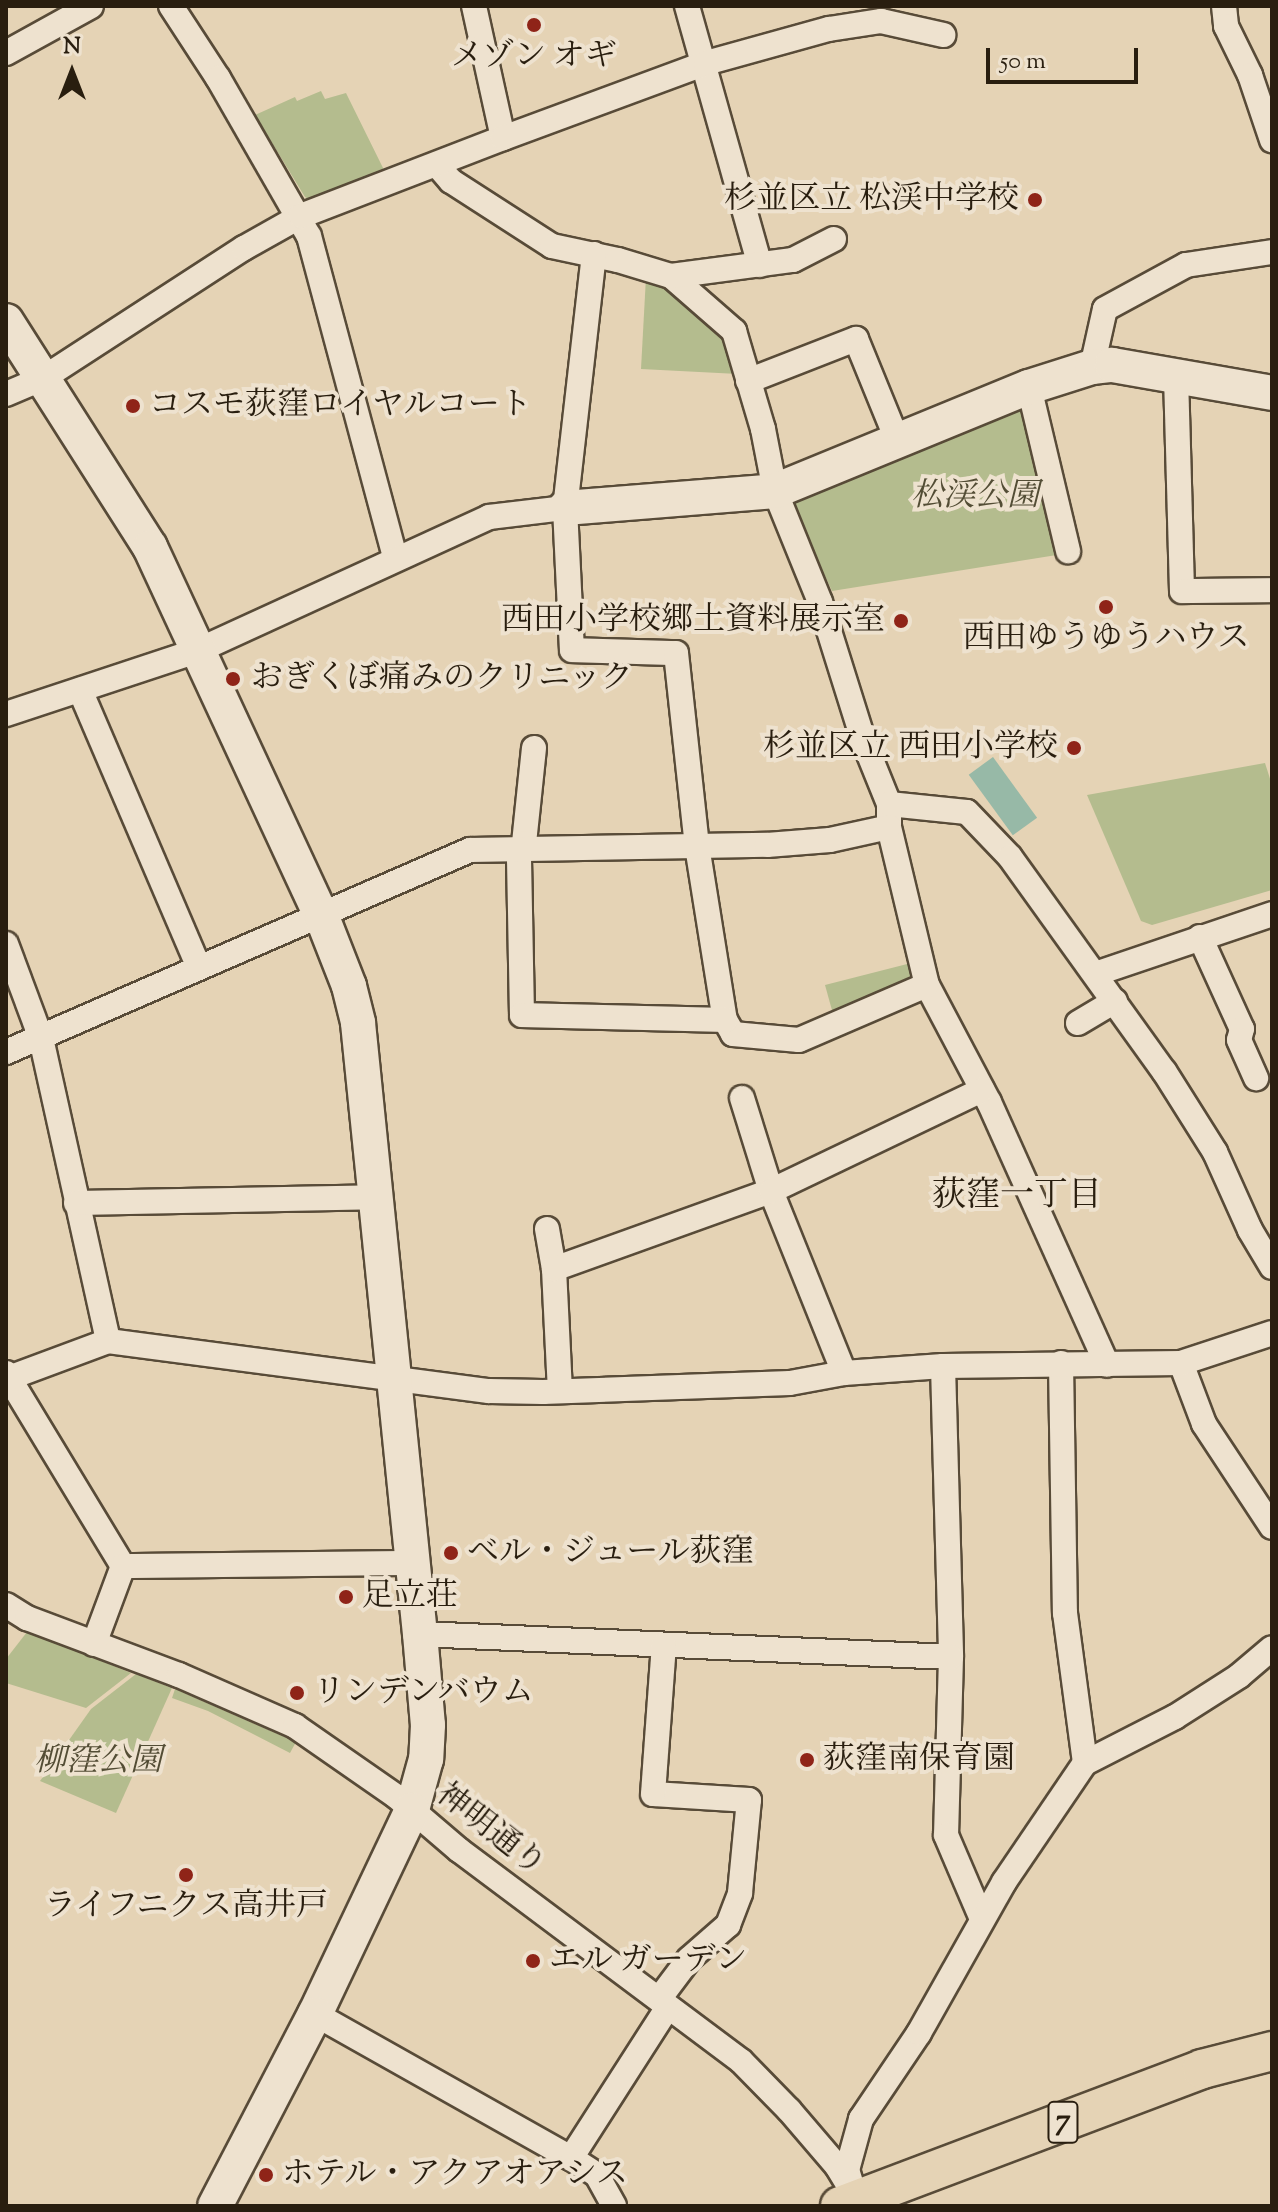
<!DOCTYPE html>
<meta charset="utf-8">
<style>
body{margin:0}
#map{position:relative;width:1278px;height:2212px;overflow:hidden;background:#e5d3b5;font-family:"Sorts Mill Goudy","Noto Serif JP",serif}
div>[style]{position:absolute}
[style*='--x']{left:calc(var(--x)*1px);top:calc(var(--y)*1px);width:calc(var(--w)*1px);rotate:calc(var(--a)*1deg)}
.green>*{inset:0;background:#b4bc8e}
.water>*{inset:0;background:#97b9a7;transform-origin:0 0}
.roads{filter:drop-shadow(2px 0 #584b38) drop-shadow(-2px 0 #584b38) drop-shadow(0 2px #584b38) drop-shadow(0 -2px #584b38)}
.street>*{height:24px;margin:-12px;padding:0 12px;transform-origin:12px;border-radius:12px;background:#eee2cf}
.secondary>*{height:34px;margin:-17px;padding:0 17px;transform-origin:17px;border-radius:17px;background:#eee2cf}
.primary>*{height:38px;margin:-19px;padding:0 19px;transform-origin:19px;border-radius:19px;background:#e5d3b5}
.dots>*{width:22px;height:22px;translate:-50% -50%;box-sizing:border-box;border:4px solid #eee2cf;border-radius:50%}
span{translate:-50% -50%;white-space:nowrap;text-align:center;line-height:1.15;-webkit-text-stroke:8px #eee2cf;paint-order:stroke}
.shield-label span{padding:2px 6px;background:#eee2cf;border:2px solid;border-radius:6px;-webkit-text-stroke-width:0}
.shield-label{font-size:30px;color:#291e0f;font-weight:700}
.poi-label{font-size:32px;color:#291e0f}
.right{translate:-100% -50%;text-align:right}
.left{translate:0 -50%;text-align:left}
.park-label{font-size:32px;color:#534d35;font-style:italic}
.street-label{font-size:32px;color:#291e0f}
.neighbourhood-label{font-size:34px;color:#291e0f}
.frame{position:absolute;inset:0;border:8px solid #291e0f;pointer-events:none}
.north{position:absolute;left:32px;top:32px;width:80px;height:80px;-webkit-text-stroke:6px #eee2cf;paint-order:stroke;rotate:0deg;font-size:22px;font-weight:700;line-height:32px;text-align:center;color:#291e0f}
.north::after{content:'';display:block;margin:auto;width:28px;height:36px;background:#291e0f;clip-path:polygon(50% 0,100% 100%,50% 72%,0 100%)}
.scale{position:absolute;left:986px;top:48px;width:152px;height:36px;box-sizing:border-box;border:4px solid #291e0f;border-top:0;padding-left:10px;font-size:24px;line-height:28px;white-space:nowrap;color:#291e0f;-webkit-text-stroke:6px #eee2cf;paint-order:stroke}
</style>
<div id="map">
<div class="green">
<i style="clip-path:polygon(321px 91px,325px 99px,346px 93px,385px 172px,310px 200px,305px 197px,255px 115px,295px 97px,297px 101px)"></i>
<i style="clip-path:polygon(646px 277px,667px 286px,721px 327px,738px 374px,641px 369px)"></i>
<i style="clip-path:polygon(1026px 398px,1063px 554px,832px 591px,790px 500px)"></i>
<i style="clip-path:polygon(1265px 763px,1272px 785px,1272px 890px,1152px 925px,1141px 921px,1087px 795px)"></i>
<i style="clip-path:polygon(915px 962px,923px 982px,835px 1021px,825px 985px)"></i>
<i style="clip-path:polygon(27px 1632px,84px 1654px,131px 1673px,86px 1708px,6px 1683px,6px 1659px)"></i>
<i style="clip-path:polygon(136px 1674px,172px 1688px,116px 1813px,40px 1781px,91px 1709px)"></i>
<i style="clip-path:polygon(175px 1689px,296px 1742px,290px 1753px,208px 1711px,172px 1698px)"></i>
</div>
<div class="water">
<i style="left:993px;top:757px;width:75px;height:30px;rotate:54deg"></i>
</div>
<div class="roads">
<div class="street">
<i style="--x:171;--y:6;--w:86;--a:56.9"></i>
<i style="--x:218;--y:78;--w:182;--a:60.1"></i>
<i style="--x:309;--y:236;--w:333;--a:75"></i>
<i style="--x:474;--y:6;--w:135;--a:77.6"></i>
<i style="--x:687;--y:6;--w:269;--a:74.3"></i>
<i style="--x:1224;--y:6;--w:20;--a:84"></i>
<i style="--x:1226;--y:26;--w:55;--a:63.9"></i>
<i style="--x:1250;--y:75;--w:69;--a:71.3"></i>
<i style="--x:6;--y:53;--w:97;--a:-28.9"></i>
<i style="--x:437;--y:165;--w:21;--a:49"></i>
<i style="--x:451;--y:181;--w:120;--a:32.8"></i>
<i style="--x:552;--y:246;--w:67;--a:12"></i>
<i style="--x:618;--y:260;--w:55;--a:16.8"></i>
<i style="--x:671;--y:276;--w:84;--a:41.1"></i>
<i style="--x:734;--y:331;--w:102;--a:73.5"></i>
<i style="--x:763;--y:429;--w:63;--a:79"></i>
<i style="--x:775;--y:491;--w:120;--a:67.9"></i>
<i style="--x:820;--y:602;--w:147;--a:72.6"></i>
<i style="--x:864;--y:742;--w:67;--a:68"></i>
<i style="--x:889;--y:804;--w:23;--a:90"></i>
<i style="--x:889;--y:827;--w:163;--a:76.5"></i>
<i style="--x:927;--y:985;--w:132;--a:62.1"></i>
<i style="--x:989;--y:1102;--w:288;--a:65.8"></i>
<i style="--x:594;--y:254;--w:256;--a:96.5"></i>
<i style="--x:565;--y:508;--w:142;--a:87.2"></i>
<i style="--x:572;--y:650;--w:104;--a:1.7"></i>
<i style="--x:676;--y:653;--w:194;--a:83.8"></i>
<i style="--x:697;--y:846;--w:176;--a:80.9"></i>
<i style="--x:725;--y:1020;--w:16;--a:60"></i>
<i style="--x:733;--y:1034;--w:66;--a:5.2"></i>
<i style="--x:799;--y:1040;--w:139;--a:-23.3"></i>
<i style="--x:671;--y:276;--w:123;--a:-7.5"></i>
<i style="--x:793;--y:260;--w:46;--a:-27.1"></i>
<i style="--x:1092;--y:367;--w:59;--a:-77.4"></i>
<i style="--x:1105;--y:309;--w:92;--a:-28.5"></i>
<i style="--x:1186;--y:265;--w:87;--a:-8.6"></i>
<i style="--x:1176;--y:376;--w:215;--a:88.4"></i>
<i style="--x:1182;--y:591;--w:90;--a:-0.6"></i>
<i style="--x:748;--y:381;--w:116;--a:-21.3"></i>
<i style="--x:856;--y:339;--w:111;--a:67.8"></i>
<i style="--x:1029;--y:387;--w:169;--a:76.6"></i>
<i style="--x:6;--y:394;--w:39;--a:-23"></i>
<i style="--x:42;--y:379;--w:241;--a:-33"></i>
<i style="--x:244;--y:248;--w:65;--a:-29.3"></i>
<i style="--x:301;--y:216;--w:217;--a:-21.1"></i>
<i style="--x:503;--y:138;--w:216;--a:-20.3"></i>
<i style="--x:706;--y:63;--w:128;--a:-15.5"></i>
<i style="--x:829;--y:29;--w:53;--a:-8.7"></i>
<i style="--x:881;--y:21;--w:64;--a:12.7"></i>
<i style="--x:80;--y:690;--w:302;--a:66.8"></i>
<i style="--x:6;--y:714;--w:203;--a:-18.3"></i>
<i style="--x:199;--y:650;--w:319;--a:-24.6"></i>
<i style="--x:489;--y:517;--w:77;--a:-6.8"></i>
<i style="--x:534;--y:748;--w:96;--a:96"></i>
<i style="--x:524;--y:843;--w:17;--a:107"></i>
<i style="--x:519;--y:859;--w:156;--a:88.9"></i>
<i style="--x:522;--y:1015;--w:203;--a:1.4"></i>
<i style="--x:889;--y:804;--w:78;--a:5.9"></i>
<i style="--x:967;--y:812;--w:62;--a:46.3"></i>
<i style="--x:1010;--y:857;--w:264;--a:54.3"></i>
<i style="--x:1164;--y:1071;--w:96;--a:57.8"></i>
<i style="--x:1215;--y:1152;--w:85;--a:65.8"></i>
<i style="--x:1250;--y:1230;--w:43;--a:59.3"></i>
<i style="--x:1200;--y:937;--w:101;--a:65.5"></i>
<i style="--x:1242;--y:1029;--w:11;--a:105"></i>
<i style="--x:1239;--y:1040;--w:42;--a:65.9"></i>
<i style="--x:6;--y:944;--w:100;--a:69.6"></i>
<i style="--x:41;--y:1038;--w:310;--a:77.5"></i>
<i style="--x:1095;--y:974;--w:187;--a:-18.7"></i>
<i style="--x:1078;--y:1023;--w:43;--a:-30.7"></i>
<i style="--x:6;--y:1052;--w:506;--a:-23.53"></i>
<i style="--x:470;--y:850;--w:297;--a:-1"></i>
<i style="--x:767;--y:845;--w:63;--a:-4.5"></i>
<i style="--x:830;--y:840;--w:60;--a:-12.4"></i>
<i style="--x:742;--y:1098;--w:97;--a:72.7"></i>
<i style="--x:771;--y:1191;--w:196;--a:68.1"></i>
<i style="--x:76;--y:1203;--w:300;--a:-1.1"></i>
<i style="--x:547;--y:1229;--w:41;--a:80.1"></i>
<i style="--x:554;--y:1269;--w:121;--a:87.2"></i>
<i style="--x:554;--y:1269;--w:231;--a:-19.8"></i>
<i style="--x:771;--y:1191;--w:234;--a:-25.6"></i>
<i style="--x:1061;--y:1363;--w:250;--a:89.1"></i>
<i style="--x:1065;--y:1613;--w:151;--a:82.4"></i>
<i style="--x:1181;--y:1363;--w:65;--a:69.3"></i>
<i style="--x:1204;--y:1424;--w:123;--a:56.6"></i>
<i style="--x:943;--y:1366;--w:291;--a:88.4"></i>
<i style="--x:951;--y:1657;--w:178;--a:91.6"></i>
<i style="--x:946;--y:1835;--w:91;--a:66.8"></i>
<i style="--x:6;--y:1373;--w:226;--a:58.8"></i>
<i style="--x:123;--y:1566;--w:290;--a:-0.6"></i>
<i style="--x:6;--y:1379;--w:109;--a:-20.4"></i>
<i style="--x:108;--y:1341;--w:384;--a:7.5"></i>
<i style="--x:489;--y:1391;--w:54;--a:1.1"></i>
<i style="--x:543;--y:1392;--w:247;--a:-2.1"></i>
<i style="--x:790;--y:1383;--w:55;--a:-10.5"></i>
<i style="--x:844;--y:1373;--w:99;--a:-4"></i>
<i style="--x:943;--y:1366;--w:238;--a:-0.7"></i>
<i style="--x:1181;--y:1363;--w:96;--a:-18.2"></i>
<i style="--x:6;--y:1605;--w:25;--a:32"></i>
<i style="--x:27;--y:1618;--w:162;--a:20.6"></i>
<i style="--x:179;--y:1675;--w:127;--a:23.7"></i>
<i style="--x:295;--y:1726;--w:124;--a:34.8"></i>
<i style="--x:397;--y:1797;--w:82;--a:40.5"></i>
<i style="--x:459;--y:1850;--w:352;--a:36.8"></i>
<i style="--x:741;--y:2061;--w:69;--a:45.6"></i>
<i style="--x:789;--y:2110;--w:74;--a:49.4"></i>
<i style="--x:837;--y:2166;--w:39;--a:59"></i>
<i style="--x:857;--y:2199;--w:11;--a:41"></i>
<i style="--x:420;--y:1634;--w:531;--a:2.48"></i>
<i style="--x:94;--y:1644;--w:83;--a:-69.6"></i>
<i style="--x:659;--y:1999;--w:50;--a:-53.1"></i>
<i style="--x:689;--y:1959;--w:52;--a:-41.1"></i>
<i style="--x:728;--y:1925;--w:34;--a:-69"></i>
<i style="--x:740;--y:1893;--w:93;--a:-84.5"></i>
<i style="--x:749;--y:1800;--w:96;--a:-176.4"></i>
<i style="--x:653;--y:1794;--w:149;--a:-85.8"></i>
<i style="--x:315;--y:2014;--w:294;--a:29.4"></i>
<i style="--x:571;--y:2158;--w:31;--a:33"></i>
<i style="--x:597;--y:2175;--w:35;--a:61"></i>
<i style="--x:571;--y:2158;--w:179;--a:-57.3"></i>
<i style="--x:852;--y:2186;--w:17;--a:-107"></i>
<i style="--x:847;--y:2170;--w:53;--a:-74.6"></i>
<i style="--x:861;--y:2119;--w:104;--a:-56"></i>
<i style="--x:919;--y:2033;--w:173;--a:-60.6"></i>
<i style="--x:1004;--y:1882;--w:144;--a:-55.8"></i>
<i style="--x:1085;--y:1763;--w:101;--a:-27.1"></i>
<i style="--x:1175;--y:1717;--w:76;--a:-32.6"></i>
<i style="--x:1239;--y:1676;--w:43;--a:-40.3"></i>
</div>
<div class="secondary">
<i style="--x:6;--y:321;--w:268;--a:57.5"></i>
<i style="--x:150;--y:547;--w:408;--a:65.1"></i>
<i style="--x:322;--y:917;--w:74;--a:68.6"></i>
<i style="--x:349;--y:986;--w:38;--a:76"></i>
<i style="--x:358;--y:1023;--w:614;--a:84.21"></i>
<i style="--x:420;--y:1634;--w:91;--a:85"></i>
<i style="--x:428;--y:1725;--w:34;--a:93"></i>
<i style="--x:426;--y:1759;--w:53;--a:105.4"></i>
<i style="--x:412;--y:1810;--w:226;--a:115.4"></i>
<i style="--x:315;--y:2014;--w:216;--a:117.5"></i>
<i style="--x:565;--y:508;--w:211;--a:-4.6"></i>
<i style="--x:775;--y:491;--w:274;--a:-22.3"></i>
<i style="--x:1029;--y:387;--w:66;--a:-17.6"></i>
<i style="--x:1092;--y:367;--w:20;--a:-6"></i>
<i style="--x:1112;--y:365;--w:162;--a:9.9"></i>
</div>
<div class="primary">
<i style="--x:840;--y:2206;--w:387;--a:-20.7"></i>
<i style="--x:1202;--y:2069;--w:72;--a:-14.4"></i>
</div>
</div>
<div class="dots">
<i style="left:534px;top:25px;background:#8f2418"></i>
<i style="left:1035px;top:200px;background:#8f2418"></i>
<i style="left:133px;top:406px;background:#8f2418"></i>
<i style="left:1106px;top:607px;background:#8f2418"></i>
<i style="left:901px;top:621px;background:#8f2418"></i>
<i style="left:233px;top:679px;background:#8f2418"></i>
<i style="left:1074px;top:748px;background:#8f2418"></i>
<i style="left:451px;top:1553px;background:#8f2418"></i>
<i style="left:346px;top:1597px;background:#8f2418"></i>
<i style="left:297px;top:1693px;background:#8f2418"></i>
<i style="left:807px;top:1760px;background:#8f2418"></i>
<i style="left:186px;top:1875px;background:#8f2418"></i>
<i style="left:533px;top:1961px;background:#8f2418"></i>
<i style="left:266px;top:2175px;background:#8f2418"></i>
</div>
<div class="shield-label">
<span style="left:1063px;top:2122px">7</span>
</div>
<div class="poi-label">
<span style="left:534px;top:57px">メゾン オギ</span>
<span class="right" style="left:1019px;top:200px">杉並区立 松渓中学校</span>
<span class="left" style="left:149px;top:406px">コスモ荻窪ロイヤルコート</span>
<span class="right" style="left:885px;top:621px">西田小学校郷土資料展示室</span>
<span style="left:1106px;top:639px">西田ゆうゆうハウス</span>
<span class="left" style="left:251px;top:679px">おぎくぼ痛みのクリニック</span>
<span class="right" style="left:1058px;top:748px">杉並区立 西田小学校</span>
<span class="left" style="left:467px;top:1553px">ベル・ジュール荻窪</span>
<span class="left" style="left:362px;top:1597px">足立荘</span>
<span class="left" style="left:313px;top:1693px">リンデンバウム</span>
<span class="left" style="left:823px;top:1760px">荻窪南保育園</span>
<span style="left:186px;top:1907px">ライフニクス高井戸</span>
<span class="left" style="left:549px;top:1961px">エル ガーデン</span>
<span class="left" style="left:282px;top:2175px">ホテル・アクアオアシス</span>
</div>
<div class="park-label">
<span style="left:975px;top:497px">松渓公園</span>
<span style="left:98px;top:1762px">柳窪公園</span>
</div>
<div class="street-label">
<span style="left:490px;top:1831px;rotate:38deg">神明通り</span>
</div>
<div class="neighbourhood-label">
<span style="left:1017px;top:1197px">荻窪一丁目</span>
</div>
<div class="frame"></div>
<div class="north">N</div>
<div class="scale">50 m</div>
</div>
